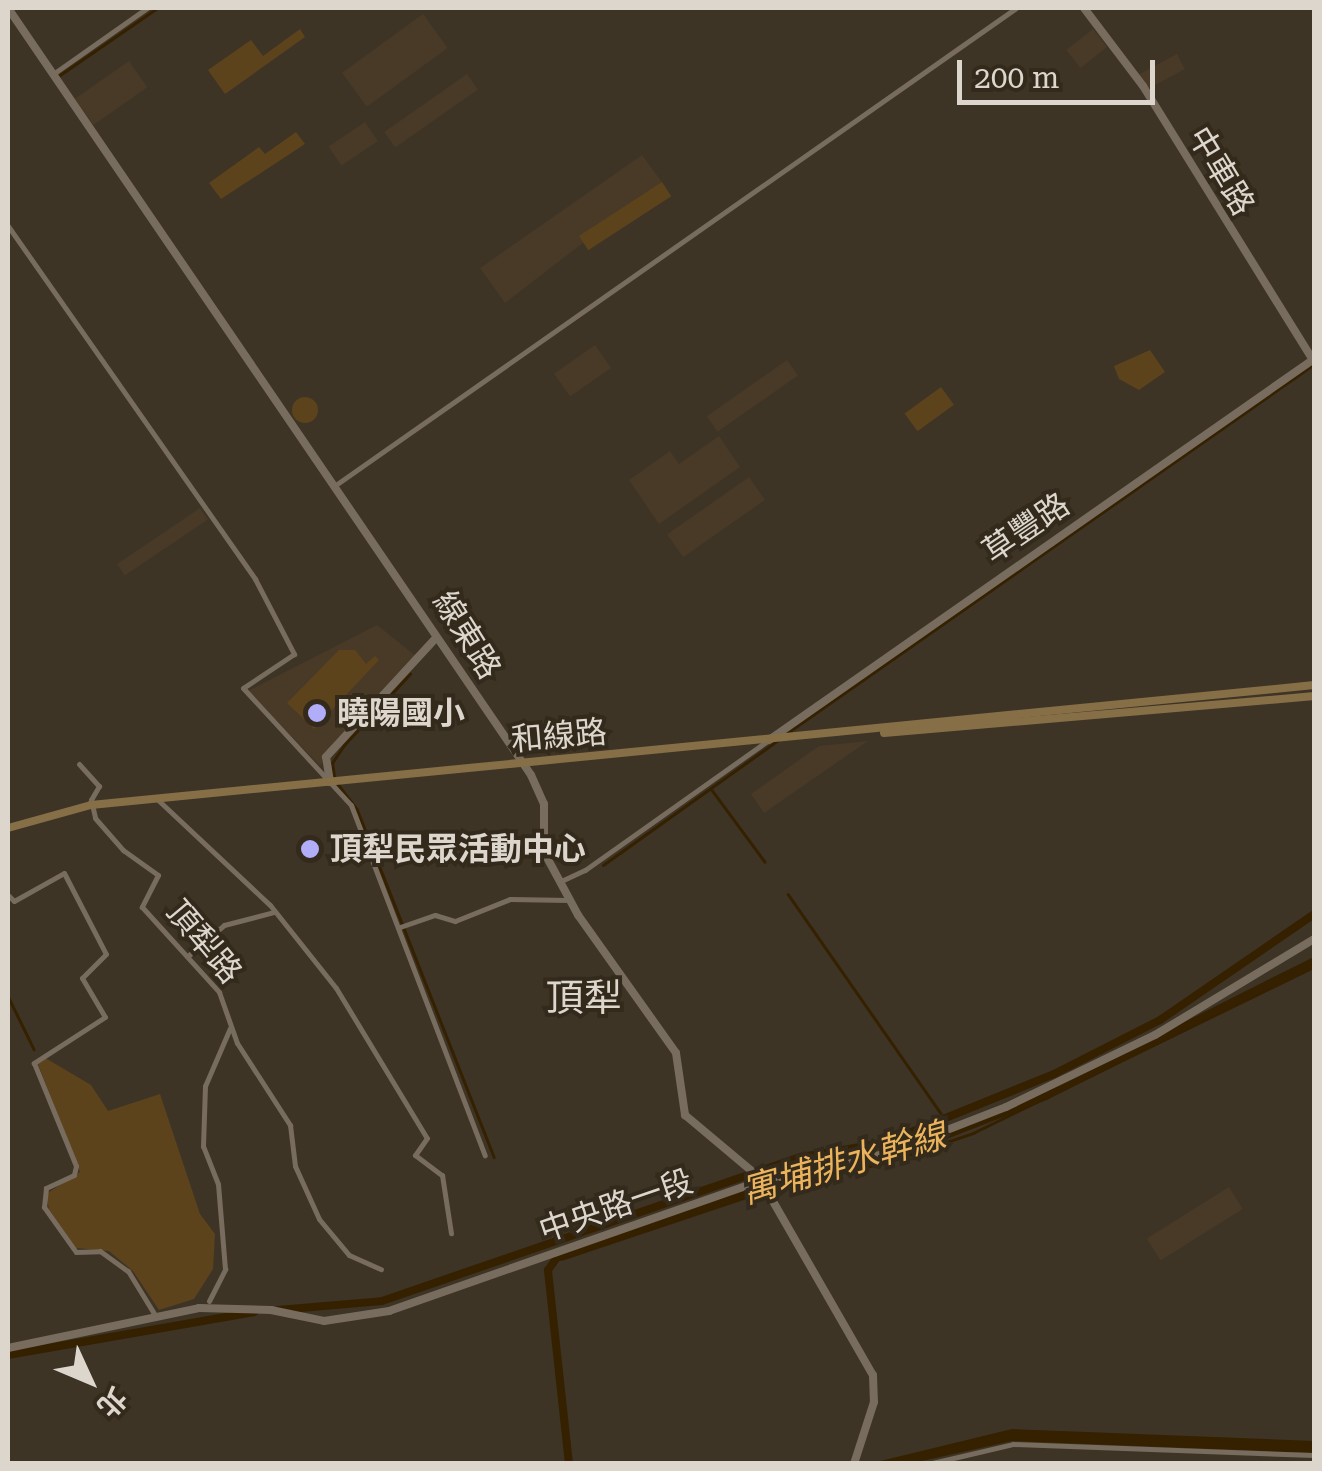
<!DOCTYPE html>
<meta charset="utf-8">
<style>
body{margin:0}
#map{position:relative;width:1322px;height:1471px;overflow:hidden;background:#3d3426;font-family:"Roboto Serif","Noto Sans TC",serif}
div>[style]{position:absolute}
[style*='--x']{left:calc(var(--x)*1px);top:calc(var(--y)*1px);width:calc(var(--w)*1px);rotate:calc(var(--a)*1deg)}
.built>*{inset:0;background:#483a27;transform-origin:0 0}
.green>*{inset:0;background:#5c431c;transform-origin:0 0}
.round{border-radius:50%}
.water>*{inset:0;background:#352100}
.stream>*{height:2.5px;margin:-1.25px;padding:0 1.25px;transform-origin:1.25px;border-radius:1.25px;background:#352100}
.canal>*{height:8px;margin:-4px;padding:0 4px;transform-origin:4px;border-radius:4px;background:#352100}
.minor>*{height:5px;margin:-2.5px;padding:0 2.5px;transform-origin:2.5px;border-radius:2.5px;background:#776c5d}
.tertiary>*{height:8px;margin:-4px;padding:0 4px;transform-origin:4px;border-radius:4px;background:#776c5d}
.secondary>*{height:8px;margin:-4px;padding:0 4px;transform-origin:4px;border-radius:4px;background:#866f47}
.dots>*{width:28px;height:28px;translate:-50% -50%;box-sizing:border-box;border:5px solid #332a1c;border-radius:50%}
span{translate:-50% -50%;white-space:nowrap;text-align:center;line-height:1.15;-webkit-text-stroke:8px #332a1c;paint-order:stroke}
.street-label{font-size:32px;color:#dcd6cd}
.poi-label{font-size:32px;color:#dcd6cd;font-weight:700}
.left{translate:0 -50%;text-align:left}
.water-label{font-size:35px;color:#ebb35b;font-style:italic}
.quarter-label{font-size:38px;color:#dcd6cd}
.frame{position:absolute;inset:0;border:10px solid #dcd6cd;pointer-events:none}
.north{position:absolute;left:40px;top:1331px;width:100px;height:100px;-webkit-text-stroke:8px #332a1c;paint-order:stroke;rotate:134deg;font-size:28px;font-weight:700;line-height:40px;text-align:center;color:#dcd6cd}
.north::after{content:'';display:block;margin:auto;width:35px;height:45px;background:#dcd6cd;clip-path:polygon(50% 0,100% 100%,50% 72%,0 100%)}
.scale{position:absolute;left:957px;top:60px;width:198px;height:45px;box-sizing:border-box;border:5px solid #dcd6cd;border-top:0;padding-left:12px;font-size:30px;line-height:35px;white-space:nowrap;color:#dcd6cd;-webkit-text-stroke:8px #332a1c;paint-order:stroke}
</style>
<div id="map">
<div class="built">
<i style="left:423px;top:14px;width:42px;height:100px;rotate:54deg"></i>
<i style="left:1093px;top:29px;width:23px;height:34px;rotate:52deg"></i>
<i style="left:1177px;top:54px;width:17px;height:44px;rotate:62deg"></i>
<i style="left:129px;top:61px;width:32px;height:66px;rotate:55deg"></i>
<i style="left:467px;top:74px;width:19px;height:101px;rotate:55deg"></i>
<i style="left:365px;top:122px;width:23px;height:44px;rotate:56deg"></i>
<i style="clip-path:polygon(642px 155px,662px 182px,505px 303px,480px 268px)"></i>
<i style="left:595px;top:345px;width:28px;height:50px;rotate:55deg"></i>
<i style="left:787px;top:360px;width:19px;height:98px;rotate:55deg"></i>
<i style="clip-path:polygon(719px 436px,740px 467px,659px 524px,629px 480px,670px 451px,679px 464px)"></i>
<i style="left:749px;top:477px;width:28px;height:100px;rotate:55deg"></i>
<i style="left:200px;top:508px;width:14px;height:100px;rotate:56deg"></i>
<i style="clip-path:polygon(377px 625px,416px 656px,320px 766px,248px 691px)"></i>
<i style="clip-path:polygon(868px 741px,764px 813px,751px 794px,819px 746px)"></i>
<i style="left:1229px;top:1187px;width:26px;height:97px;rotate:58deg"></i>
</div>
<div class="green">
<i style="clip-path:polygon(300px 29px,305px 37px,225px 94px,208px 70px,251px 40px,263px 56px)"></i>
<i style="clip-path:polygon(296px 132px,305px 144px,221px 199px,209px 183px,259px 147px,265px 154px)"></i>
<i style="left:662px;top:182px;width:17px;height:99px;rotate:57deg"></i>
<i style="clip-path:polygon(1150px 350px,1165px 372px,1139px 390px,1119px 379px,1114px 366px)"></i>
<i style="left:941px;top:387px;width:22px;height:45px;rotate:54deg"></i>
<i class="round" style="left:292px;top:397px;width:26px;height:26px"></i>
<i style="clip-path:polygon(339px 650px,355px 650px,366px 664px,375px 656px,379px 660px,314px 729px,287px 703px)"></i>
<i style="clip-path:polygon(42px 1056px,91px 1085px,108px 1111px,160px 1094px,200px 1214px,215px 1234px,213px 1269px,194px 1299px,159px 1310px,133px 1271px,109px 1251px,76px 1248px,49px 1209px,46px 1194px,80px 1172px,38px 1064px)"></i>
</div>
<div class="water">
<i style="clip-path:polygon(1012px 1429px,1314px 1441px,1314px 1453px,1012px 1441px,913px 1463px,868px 1464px)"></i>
</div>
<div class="stream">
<i style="--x:60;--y:75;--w:118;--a:-34.6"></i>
<i style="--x:787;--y:733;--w:642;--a:-34.98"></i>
<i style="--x:334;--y:777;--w:14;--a:-98"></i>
<i style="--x:332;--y:763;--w:22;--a:-56"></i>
<i style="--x:344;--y:745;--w:97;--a:-47.1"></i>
<i style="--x:338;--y:784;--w:31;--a:53"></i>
<i style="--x:357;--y:809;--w:374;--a:68.5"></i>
<i style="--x:712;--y:790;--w:89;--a:53.6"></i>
<i style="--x:603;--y:865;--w:214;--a:-35.5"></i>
<i style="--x:788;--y:894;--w:274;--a:55.1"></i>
<i style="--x:8;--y:996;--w:59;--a:63.9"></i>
<i style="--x:771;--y:1188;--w:119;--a:-12.6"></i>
<i style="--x:887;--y:1162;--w:91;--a:-18.6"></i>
<i style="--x:973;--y:1133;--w:379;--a:-26"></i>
<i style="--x:561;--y:1259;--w:214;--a:-18.5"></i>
</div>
<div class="canal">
<i style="--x:841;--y:1167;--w:52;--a:-12.2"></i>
<i style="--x:892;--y:1156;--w:165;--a:-21.3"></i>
<i style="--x:1046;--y:1096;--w:300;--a:-26.7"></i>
<i style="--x:278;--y:1310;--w:104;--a:-4.9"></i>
<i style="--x:382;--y:1301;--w:443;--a:-19"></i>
<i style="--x:801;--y:1157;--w:84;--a:-9.6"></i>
<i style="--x:884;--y:1143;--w:183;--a:-22.1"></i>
<i style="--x:1054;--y:1074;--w:119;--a:-27"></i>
<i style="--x:1160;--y:1020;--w:187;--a:-34.5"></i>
<i style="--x:8;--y:1355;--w:250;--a:-9.9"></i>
<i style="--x:569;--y:1464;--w:195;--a:-96.2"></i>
<i style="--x:548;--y:1270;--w:17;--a:-54"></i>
<i style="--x:558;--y:1256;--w:253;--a:-18.4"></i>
</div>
<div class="minor">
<i style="--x:53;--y:74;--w:115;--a:-35.1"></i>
<i style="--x:8;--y:226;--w:431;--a:55"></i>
<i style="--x:255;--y:579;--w:85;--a:62.5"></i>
<i style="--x:294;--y:654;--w:61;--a:146.3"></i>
<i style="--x:243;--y:688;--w:159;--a:47.3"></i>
<i style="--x:351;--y:805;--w:375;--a:69.1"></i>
<i style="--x:337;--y:484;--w:829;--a:-35.03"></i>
<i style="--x:79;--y:764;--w:30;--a:48"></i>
<i style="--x:99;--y:786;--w:16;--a:120"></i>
<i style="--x:91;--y:800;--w:18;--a:77"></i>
<i style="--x:95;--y:818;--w:43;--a:48.8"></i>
<i style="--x:123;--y:850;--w:43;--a:35.5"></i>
<i style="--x:158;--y:875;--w:36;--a:117"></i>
<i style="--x:142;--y:907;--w:115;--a:47.8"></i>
<i style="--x:219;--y:992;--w:54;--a:70.6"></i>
<i style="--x:237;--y:1043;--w:98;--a:57.1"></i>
<i style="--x:290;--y:1125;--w:41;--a:83"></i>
<i style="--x:295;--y:1166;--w:58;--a:65.6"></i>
<i style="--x:319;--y:1219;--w:47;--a:50.2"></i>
<i style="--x:349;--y:1255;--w:35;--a:24"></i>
<i style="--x:157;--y:799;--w:155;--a:43.2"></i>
<i style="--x:270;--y:905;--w:106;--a:51.5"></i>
<i style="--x:336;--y:988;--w:175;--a:58.8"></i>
<i style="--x:427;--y:1138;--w:21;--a:125"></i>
<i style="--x:415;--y:1155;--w:34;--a:37"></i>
<i style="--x:442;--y:1175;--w:59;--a:81.2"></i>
<i style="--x:559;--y:882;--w:29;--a:-25"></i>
<i style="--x:585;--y:870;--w:223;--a:-35.3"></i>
<i style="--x:8;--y:895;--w:8;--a:45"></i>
<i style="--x:14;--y:901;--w:57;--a:-29.2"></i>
<i style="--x:64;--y:873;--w:91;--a:62.6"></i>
<i style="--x:106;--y:954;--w:34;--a:135"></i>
<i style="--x:82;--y:978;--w:45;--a:59.5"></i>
<i style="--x:105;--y:1017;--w:85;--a:147.1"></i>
<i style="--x:34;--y:1063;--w:111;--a:67.8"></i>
<i style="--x:76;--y:1166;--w:9;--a:103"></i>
<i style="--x:74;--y:1175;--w:31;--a:155"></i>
<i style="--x:46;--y:1188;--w:19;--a:96"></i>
<i style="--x:44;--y:1207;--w:55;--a:54.6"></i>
<i style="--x:76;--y:1252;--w:24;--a:-2"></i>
<i style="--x:100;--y:1251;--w:34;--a:36"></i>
<i style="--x:128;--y:1271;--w:52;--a:58.5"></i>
<i style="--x:400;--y:927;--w:37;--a:-19"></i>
<i style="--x:435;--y:915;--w:21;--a:17"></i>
<i style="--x:455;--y:921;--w:59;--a:-21.8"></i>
<i style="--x:510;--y:899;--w:59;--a:1"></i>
<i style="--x:189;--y:955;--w:46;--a:-40.6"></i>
<i style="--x:224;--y:925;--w:52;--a:-14.6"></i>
<i style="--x:209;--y:1301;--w:36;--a:-63"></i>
<i style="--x:225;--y:1269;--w:85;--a:-94.7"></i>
<i style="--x:218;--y:1184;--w:41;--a:-111.5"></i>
<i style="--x:203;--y:1146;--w:60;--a:-88.1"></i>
<i style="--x:205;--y:1086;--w:63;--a:-66.7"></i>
<i style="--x:928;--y:1464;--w:87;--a:-13.2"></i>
<i style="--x:1013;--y:1444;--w:301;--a:2.1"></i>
</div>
<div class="tertiary">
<i style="--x:8;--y:8;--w:928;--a:55.71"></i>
<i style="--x:531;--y:775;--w:32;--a:66"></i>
<i style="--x:544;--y:804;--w:48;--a:90"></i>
<i style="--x:544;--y:852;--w:72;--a:61.6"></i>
<i style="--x:578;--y:915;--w:169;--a:54.6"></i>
<i style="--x:676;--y:1053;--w:63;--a:81.7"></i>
<i style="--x:685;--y:1115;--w:97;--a:40"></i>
<i style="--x:759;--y:1177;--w:228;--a:60.1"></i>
<i style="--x:873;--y:1375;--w:27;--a:88"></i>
<i style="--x:874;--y:1402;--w:65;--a:107.9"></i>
<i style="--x:1084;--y:8;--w:98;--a:52.9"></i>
<i style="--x:1143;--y:86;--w:325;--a:58.2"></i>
<i style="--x:769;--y:740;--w:665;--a:-34.96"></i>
<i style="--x:330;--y:782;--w:25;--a:-99"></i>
<i style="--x:326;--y:757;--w:162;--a:-47.3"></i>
<i style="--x:8;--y:1348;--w:195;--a:-11.8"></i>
<i style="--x:199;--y:1308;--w:72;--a:1.6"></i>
<i style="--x:271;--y:1310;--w:54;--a:11.7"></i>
<i style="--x:324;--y:1321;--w:66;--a:-8.7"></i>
<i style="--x:389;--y:1311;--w:394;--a:-19.3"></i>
<i style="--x:761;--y:1181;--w:130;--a:-12.4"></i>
<i style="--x:888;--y:1153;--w:127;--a:-21.3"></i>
<i style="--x:1006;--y:1107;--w:165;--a:-25.8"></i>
<i style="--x:1155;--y:1035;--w:186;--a:-31.1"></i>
</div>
<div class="secondary">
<i style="--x:884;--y:733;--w:432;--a:-4.9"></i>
<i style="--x:8;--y:828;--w:86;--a:-15.5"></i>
<i style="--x:91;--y:805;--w:1229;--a:-5.6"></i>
</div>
<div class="dots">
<i style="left:317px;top:713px;background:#b2adf9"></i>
<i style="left:310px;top:849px;background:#b2adf9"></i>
</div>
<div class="street-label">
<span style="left:1221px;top:171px;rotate:59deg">中車路</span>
<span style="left:1026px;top:528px;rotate:-34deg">草豐路</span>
<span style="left:467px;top:635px;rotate:58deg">線東路</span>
<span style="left:559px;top:736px;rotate:-5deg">和線路</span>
<span style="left:204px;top:942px;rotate:50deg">頂犁路</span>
<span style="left:616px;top:1206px;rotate:-19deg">中央路一段</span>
</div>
<div class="poi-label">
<span class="left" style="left:337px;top:713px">曉陽國小</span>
<span class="left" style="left:330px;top:849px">頂犁民眾活動中心</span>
</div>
<div class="water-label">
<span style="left:844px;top:1164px;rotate:-16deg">寓埔排水幹線</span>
</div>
<div class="quarter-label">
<span style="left:584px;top:999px">頂犁</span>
</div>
<div class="frame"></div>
<div class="north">北</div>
<div class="scale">200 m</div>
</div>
